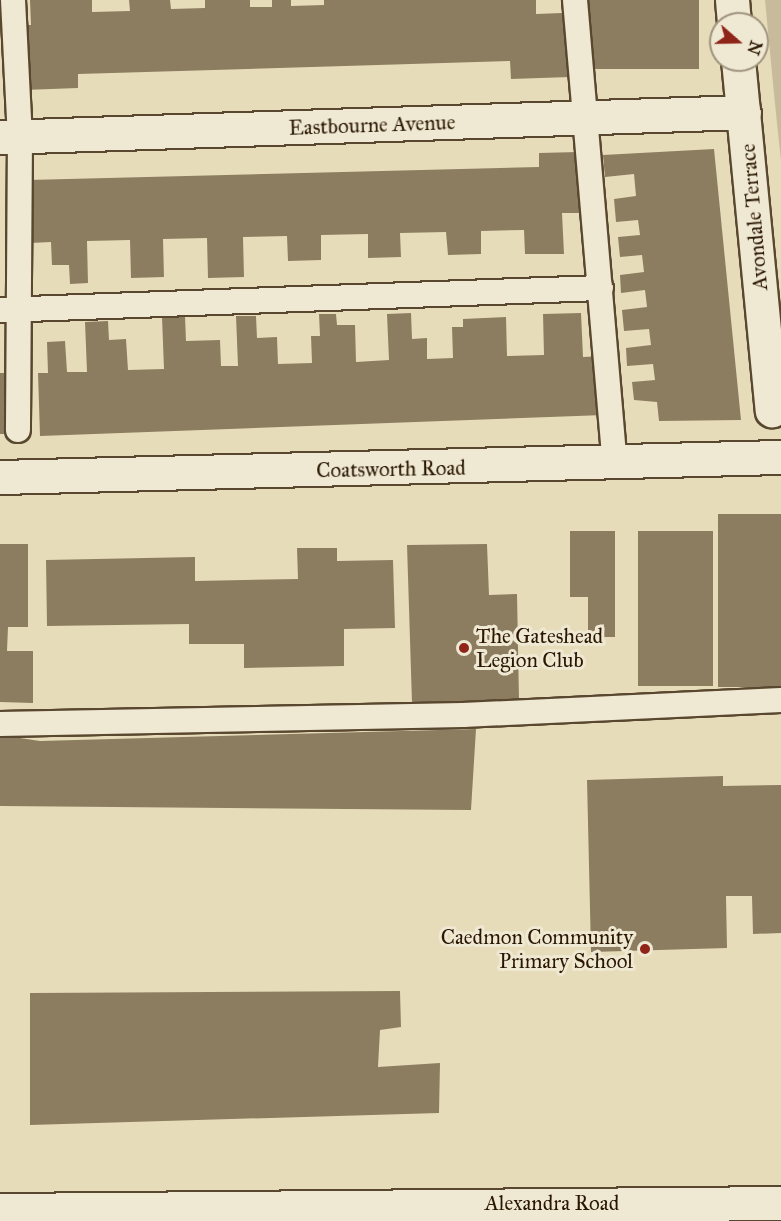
<!DOCTYPE html>
<style>
body{margin:0}
#map{position:relative;width:781px;height:1221px;overflow:hidden;background:#e7dcba;font-family:"IM FELL Great Primer",serif}
div>[style]{position:absolute}
[style*='--x']{left:calc(var(--x)*1px);top:calc(var(--y)*1px);width:calc(var(--w)*1px);rotate:calc(var(--a)*1deg)}
.green>*{inset:0;background:#c7bb9b}
.building>*{inset:0;background:#8c7d61;transform-origin:0 0}
.roads{filter:drop-shadow(2px 0 #59482f) drop-shadow(-2px 0 #59482f) drop-shadow(0 2px #59482f) drop-shadow(0 -2px #59482f)}
.service>*{height:24px;margin:-12px;padding:0 12px;transform-origin:12px;border-radius:12px;background:#efe8d2}
.minor>*{height:33px;margin:-16.5px;padding:0 16.5px;transform-origin:16.5px;border-radius:16.5px;background:#efe8d2}
.tertiary>*{height:33px;margin:-16.5px;padding:0 16.5px;transform-origin:16.5px;border-radius:16.5px;background:#efe8d2}
.dots>*{width:16px;height:16px;translate:-50% -50%;box-sizing:border-box;border:3px solid #efe8d2;border-radius:50%}
span{translate:-50% -50%;white-space:nowrap;text-align:center;line-height:1.15;-webkit-text-stroke:6px #efe8d2;paint-order:stroke}
.street-label{font-size:21px;color:#2a1701}
.poi-label{font-size:21px;color:#2a1701}
.left{translate:0 -50%;text-align:left}
.right{translate:-100% -50%;text-align:right}
.north{position:absolute;left:709px;top:12px;width:60px;height:60px;box-sizing:border-box;background:#efe8d2;border:2px solid #a0947e;border-radius:50%;rotate:110deg;font-size:16px;font-weight:700;line-height:24px;text-align:center;color:#2a1701}
.north::after{content:'';display:block;margin:auto;width:21px;height:27px;background:#8f2418;clip-path:polygon(50% 0,100% 100%,50% 72%,0 100%)}
</style>
<div id="map">
<div class="green">
<i style="clip-path:polygon(765px 0,781px 0,781px 161px,775px 104px)"></i>
</div>
<div class="building">
<i style="clip-path:polygon(30px 0,92px 0,92px 12px,130px 11px,129px 0,170px 0,171px 9px,205px 8px,205px 0,250px 0,250px 7px,272px 7px,272px 0,291px 0,291px 6px,324px 5px,324px 0,536px 0,536px 14px,562px 13px,570px 77px,511px 79px,510px 61px,78px 74px,78px 88px,24px 90px,21px 25px,31px 25px)"></i>
<i style="left:586px;top:0;width:113px;height:69px"></i>
<i style="clip-path:polygon(714px 149px,741px 420px,659px 421px,657px 402px,634px 400px,632px 382px,655px 380px,653px 364px,627px 366px,626px 348px,651px 345px,649px 329px,624px 331px,622px 310px,647px 307px,645px 290px,621px 293px,620px 275px,644px 272px,642px 255px,620px 257px,618px 237px,640px 235px,638px 220px,616px 222px,614px 199px,636px 196px,634px 174px,605px 177px,603px 155px)"></i>
<i style="clip-path:polygon(578px 152px,584px 213px,562px 213px,564px 254px,525px 254px,524px 230px,481px 231px,481px 254px,448px 255px,446px 232px,400px 233px,401px 257px,368px 258px,368px 234px,321px 235px,321px 260px,288px 261px,287px 236px,243px 237px,244px 277px,208px 278px,207px 238px,163px 239px,164px 277px,131px 278px,130px 240px,87px 241px,88px 283px,70px 284px,69px 265px,52px 265px,51px 242px,30px 243px,28px 180px,539px 167px,539px 153px)"></i>
<i style="clip-path:polygon(411px 313px,412px 339px,427px 338px,427px 359px,453px 358px,452px 327px,463px 327px,463px 319px,506px 317px,507px 356px,544px 355px,543px 314px,581px 313px,583px 357px,602px 356px,604px 415px,40px 436px,38px 373px,48px 373px,47px 342px,65px 341px,67px 372px,87px 372px,85px 322px,108px 321px,109px 340px,126px 339px,128px 370px,164px 369px,162px 317px,185px 316px,186px 341px,220px 340px,221px 366px,238px 366px,236px 316px,256px 316px,257px 338px,277px 337px,278px 364px,312px 363px,311px 336px,320px 336px,319px 314px,336px 314px,337px 325px,355px 325px,356px 362px,389px 360px,387px 314px)"></i>
<i style="clip-path:polygon(0 373px,4px 373px,5px 434px,0 434px)"></i>
<i style="left:781px;top:514px;width:173px;height:63px;rotate:90deg"></i>
<i style="clip-path:polygon(570px 531px,615px 531px,615px 637px,588px 637px,588px 597px,570px 597px)"></i>
<i style="left:713px;top:531px;width:155px;height:75px;rotate:90deg"></i>
<i style="clip-path:polygon(0 544px,28px 544px,28px 627px,8px 627px,7px 651px,33px 651px,33px 703px,0 702px)"></i>
<i style="clip-path:polygon(487px 544px,489px 595px,517px 594px,519px 700px,412px 703px,407px 545px)"></i>
<i style="clip-path:polygon(297px 548px,337px 548px,337px 561px,393px 560px,395px 628px,344px 629px,344px 666px,244px 668px,244px 644px,189px 644px,189px 624px,47px 626px,46px 560px,195px 557px,195px 581px,298px 579px)"></i>
<i style="clip-path:polygon(476px 729px,471px 810px,0 806px,0 735px,40px 741px)"></i>
<i style="clip-path:polygon(723px 776px,723px 786px,781px 785px,781px 933px,753px 934px,752px 896px,726px 896px,727px 948px,591px 952px,587px 780px)"></i>
<i style="clip-path:polygon(400px 991px,401px 1027px,380px 1030px,378px 1067px,440px 1063px,439px 1113px,30px 1125px,30px 993px)"></i>
</div>
<div class="roads">
<div class="service">
<i style="--x:13;--y:0;--w:137;--a:87.1"></i>
<i style="--x:20;--y:137;--w:293;--a:90.4"></i>
<i style="--x:575;--y:0;--w:467;--a:85.1"></i>
<i style="--x:0;--y:310;--w:601;--a:-2.1"></i>
<i style="--x:0;--y:724;--w:463;--a:-1.1"></i>
<i style="--x:463;--y:715;--w:318;--a:-2.7"></i>
</div>
<div class="minor">
<i style="--x:732;--y:0;--w:24;--a:85"></i>
<i style="--x:738;--y:60;--w:352;--a:84.5"></i>
<i style="--x:0;--y:137;--w:744;--a:-1.92"></i>
<i style="--x:0;--y:477;--w:781;--a:-1.47"></i>
</div>
<div class="tertiary">
<i style="--x:0;--y:1210;--w:781;--a:-0.51"></i>
</div>
</div>
<div class="dots">
<i style="left:464px;top:648px;background:#8f2418"></i>
<i style="left:645px;top:949px;background:#8f2418"></i>
</div>
<div class="street-label">
<span style="left:372px;top:125px;rotate:-2deg">Eastbourne Avenue</span>
<span style="left:754px;top:217px;rotate:-95deg">Avondale Terrace</span>
<span style="left:391px;top:469px;rotate:-1deg">Coatsworth Road</span>
<span style="left:552px;top:1203px">Alexandra Road</span>
</div>
<div class="poi-label">
<span class="left" style="left:476px;top:648px">The Gateshead<br>Legion Club</span>
<span class="right" style="left:633px;top:949px">Caedmon Community<br>Primary School</span>
</div>
<div class="north">N</div>
</div>
